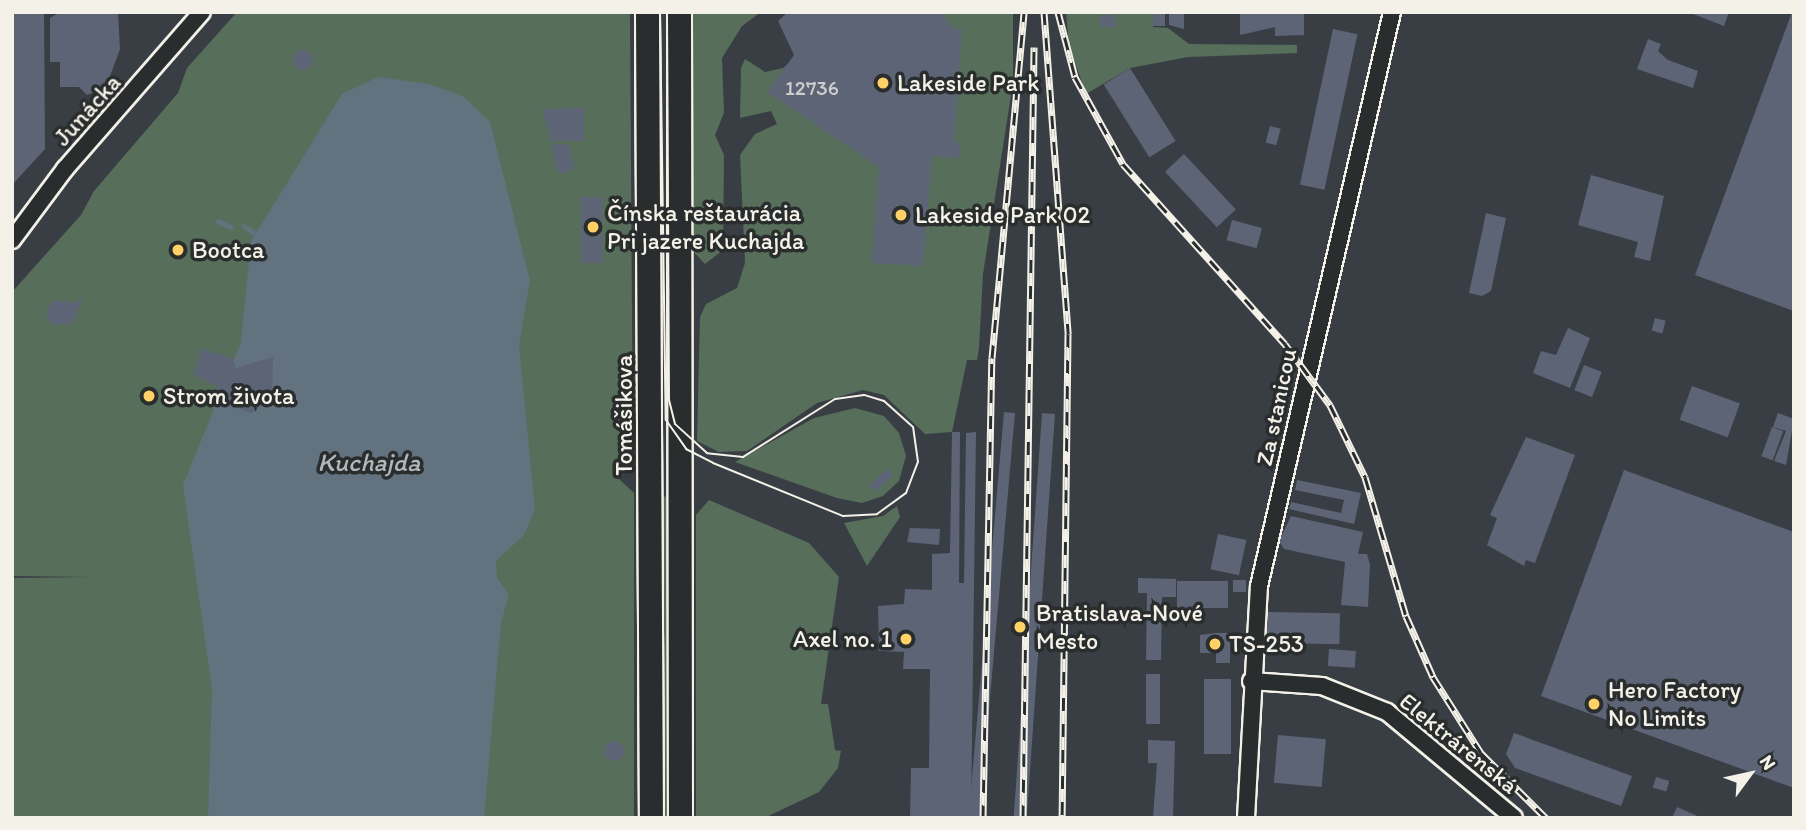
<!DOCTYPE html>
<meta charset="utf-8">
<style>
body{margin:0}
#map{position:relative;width:1806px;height:830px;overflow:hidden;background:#393e44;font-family:Itim,sans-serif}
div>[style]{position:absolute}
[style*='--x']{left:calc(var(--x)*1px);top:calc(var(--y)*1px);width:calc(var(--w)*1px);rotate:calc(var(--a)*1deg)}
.green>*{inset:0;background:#576e5a}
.water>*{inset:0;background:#62727e}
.stream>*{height:4.5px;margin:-2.25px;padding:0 2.25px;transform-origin:2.25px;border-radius:2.25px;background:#62727e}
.building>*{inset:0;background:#5d6476;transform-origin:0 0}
.round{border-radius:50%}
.roads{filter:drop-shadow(2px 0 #f4f1e8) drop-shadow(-2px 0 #f4f1e8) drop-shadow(0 2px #f4f1e8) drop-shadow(0 -2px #f4f1e8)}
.street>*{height:16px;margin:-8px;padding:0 8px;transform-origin:8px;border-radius:8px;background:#2a2d2e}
.secondary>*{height:23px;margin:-11.5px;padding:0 11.5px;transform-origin:11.5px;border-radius:11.5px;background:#2a2d2e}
.tram>*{height:2px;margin:-1px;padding:0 1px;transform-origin:1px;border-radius:1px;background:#f4f1e8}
.rail>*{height:7px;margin-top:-3.5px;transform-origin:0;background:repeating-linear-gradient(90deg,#2a2d2e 0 13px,#f4f1e8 0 26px);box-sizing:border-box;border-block:2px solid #f4f1e8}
.dots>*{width:19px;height:19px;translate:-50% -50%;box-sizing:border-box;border:4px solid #2a2d2e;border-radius:50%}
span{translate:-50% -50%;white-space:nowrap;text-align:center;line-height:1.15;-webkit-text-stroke:7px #2a2d2e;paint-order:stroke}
.number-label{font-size:21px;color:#cececc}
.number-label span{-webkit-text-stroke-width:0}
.poi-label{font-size:24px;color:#f4f1e8}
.left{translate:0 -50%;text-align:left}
.right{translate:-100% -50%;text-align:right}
.street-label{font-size:24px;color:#f4f1e8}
.water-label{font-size:26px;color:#b2b8b8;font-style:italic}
.frame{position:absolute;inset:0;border:14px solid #f4f1e8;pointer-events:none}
.north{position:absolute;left:1715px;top:739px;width:70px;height:70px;-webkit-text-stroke:5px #2a2d2e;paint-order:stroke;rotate:57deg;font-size:19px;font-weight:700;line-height:28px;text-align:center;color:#f4f1e8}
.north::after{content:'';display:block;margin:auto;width:24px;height:32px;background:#f4f1e8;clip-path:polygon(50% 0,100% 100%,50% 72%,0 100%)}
</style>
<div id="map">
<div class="green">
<i style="clip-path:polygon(237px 12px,630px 12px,633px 466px,618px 478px,634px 493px,634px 818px,12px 818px,12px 578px,92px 577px,12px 576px,12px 292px,81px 215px,94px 191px,178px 93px,187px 68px)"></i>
<i style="clip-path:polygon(692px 12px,761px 12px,742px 26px,722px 58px,724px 113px,715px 135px,724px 155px,723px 250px,705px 264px,692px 250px)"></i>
<i style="clip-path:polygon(785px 12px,1013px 12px,1013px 83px,983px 274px,979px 348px,977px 360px,967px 360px,952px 432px,925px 434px,884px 395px,863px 390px,817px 403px,747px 451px,719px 452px,697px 441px,700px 317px,706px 304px,737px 288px,745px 263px,740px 155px,755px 134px,777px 124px,771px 111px,740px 118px,741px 68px,745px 59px,765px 72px,783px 68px,798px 56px)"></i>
<i style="clip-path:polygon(1066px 12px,1153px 12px,1153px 27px,1168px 28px,1189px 44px,1313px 45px,1297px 45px,1297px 53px,1188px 57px,1130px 68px,1086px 94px,1069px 45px)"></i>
<i style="clip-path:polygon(855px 408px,884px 416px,899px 433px,906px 456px,899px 481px,883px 496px,862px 503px,837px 498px,735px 462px,814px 418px)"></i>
<i style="clip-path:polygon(666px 496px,673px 818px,658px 818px,659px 499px)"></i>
<i style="clip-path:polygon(709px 500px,809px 543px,839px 577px,821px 704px,828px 704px,835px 750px,841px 751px,838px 768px,819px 792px,764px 818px,696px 818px,696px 515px)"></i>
<i style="clip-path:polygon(897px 506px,900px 517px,867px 566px,844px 523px,883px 516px)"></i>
</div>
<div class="water">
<i style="clip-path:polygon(378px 77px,430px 84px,464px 97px,490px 122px,530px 280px,519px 346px,535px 509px,524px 535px,496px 561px,497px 578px,509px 594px,501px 623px,484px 818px,208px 818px,212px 688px,183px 485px,241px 342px,251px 241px,342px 94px)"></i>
</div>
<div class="stream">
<i style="--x:218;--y:221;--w:14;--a:25"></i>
<i style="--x:244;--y:226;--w:14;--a:34"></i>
</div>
<div class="building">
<i style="clip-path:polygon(12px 12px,44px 12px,45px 149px,12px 185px)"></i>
<i style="clip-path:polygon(60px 12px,118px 12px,120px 49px,106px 87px,87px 95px,79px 87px,60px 87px,60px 62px,50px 62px,50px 18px)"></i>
<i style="clip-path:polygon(788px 12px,941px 12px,953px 29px,962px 29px,954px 143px,960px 143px,959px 158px,932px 156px,923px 266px,872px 263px,879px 167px,767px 92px,794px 55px,778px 21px)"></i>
<i style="left:1153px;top:12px;width:12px;height:14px"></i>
<i style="clip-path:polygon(1169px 12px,1184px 12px,1184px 29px,1169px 25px)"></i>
<i style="clip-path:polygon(1240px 12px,1304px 12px,1304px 35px,1275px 36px,1275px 27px,1240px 35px)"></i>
<i style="clip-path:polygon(1688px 12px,1729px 12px,1724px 26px)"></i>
<i style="clip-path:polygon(1792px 12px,1794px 12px,1794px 311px,1695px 275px)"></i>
<i style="left:1100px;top:15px;width:15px;height:12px"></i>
<i style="left:1333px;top:29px;width:25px;height:159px;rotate:12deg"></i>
<i style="clip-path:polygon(1648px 39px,1661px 44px,1658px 51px,1668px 60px,1698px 71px,1693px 88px,1637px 69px)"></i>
<i class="round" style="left:293px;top:50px;width:20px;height:20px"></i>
<i style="left:1130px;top:68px;width:86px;height:31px;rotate:58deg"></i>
<i style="clip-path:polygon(584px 108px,584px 141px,551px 141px,542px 109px)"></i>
<i style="left:1270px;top:126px;width:11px;height:17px;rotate:15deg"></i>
<i style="clip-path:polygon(568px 144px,575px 169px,559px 174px,551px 145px)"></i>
<i style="left:1184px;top:154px;width:76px;height:26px;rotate:47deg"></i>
<i style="clip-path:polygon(1591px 175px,1664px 196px,1650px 261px,1634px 257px,1638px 242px,1578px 225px)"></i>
<i style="left:581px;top:197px;width:21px;height:66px"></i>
<i style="clip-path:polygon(1486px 213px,1506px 218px,1491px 291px,1482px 296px,1469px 293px)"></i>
<i style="left:1232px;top:220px;width:31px;height:21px;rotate:15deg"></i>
<i style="clip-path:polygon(84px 295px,73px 323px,51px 325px,46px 312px,53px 300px,76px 303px)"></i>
<i style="left:1655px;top:318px;width:11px;height:13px;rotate:15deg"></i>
<i style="clip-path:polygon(1568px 328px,1590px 338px,1570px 388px,1533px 373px,1541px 351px,1556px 355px)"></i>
<i style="clip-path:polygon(202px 348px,233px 359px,236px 368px,273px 357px,272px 398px,251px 413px,212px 399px,218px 387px,193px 374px)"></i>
<i style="left:1584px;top:365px;width:19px;height:27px;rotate:21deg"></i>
<i style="left:1692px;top:386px;width:51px;height:36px;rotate:20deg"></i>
<i style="left:1004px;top:412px;width:11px;height:406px;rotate:5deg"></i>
<i style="left:1042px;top:413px;width:13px;height:405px;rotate:4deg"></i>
<i style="clip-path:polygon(1778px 413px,1794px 419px,1786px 465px,1774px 461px,1786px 431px,1773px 427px)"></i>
<i style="left:1772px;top:427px;width:12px;height:31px;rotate:20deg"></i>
<i style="clip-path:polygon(952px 432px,960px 432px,959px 583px,964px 583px,966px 433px,976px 432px,971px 818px,910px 818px,911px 768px,929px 768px,930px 669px,903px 669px,904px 652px,879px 651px,878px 606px,904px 604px,905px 589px,932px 590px,932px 554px,950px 553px)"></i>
<i style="clip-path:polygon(1526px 437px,1575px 455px,1535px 563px,1526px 560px,1524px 566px,1487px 545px,1497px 518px,1490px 515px)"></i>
<i style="left:887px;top:469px;width:9px;height:24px;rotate:49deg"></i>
<i style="clip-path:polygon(1624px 470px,1794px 532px,1794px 788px,1541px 696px)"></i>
<i style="clip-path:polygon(1297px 480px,1361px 493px,1354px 524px,1289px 509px,1291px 502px,1341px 513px,1344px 500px,1295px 490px)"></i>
<i style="clip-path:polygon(1291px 516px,1363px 532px,1358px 554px,1367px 554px,1370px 565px,1368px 607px,1341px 605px,1345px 562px,1284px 549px,1279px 541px)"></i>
<i style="clip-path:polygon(910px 528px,940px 529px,939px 545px,907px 542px)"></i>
<i style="left:1218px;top:534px;width:29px;height:36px;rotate:12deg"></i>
<i style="clip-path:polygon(1138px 578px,1176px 579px,1176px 597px,1162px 597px,1161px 660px,1146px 660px,1147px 593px,1138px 593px)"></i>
<i style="left:1246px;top:580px;width:12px;height:13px;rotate:90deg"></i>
<i style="left:1177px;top:581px;width:51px;height:27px"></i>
<i style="left:1266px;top:612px;width:74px;height:31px;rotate:1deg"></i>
<i style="clip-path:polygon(1216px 633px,1230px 633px,1230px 663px,1216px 663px,1216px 653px,1200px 653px,1200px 635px)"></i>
<i style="left:1329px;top:649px;width:27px;height:17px;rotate:4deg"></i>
<i style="left:1146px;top:674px;width:14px;height:50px"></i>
<i style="left:1204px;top:679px;width:27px;height:75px"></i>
<i style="clip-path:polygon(1514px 733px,1632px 776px,1621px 806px,1515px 768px,1506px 754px)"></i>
<i style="left:1278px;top:735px;width:48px;height:48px;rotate:5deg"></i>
<i style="clip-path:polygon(1148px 740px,1175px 741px,1173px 818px,1153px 818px,1157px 763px,1148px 763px)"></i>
<i class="round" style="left:604px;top:741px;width:20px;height:20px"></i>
<i style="left:1656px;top:777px;width:14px;height:11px;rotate:17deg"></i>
<i style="clip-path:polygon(1677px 807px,1702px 818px,1672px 818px)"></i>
</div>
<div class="roads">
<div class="street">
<i style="--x:12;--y:240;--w:89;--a:-53.3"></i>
<i style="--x:65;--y:169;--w:208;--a:-48.9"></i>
<i style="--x:1251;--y:681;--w:71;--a:4"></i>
<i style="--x:1322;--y:686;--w:70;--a:21.8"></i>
<i style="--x:1387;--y:712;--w:165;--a:39.8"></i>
<i style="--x:1246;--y:818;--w:232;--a:-86.8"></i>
<i style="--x:1259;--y:586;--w:589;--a:-76.95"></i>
</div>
<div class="secondary">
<i style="--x:647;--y:12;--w:806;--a:89.72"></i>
<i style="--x:679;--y:12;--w:806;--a:89.93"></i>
</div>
</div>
<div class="tram">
<i style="--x:660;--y:12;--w:408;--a:89.2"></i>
<i style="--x:666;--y:420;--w:35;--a:55"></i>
<i style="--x:686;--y:449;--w:30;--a:27"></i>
<i style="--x:713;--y:463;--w:140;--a:22.2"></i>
<i style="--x:843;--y:516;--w:34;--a:-3"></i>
<i style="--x:877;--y:514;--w:36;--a:-36"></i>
<i style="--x:906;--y:493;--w:33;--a:-69"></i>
<i style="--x:918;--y:462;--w:35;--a:-98"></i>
<i style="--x:913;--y:427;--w:39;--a:-138"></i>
<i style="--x:884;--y:401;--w:21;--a:-163"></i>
<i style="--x:864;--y:395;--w:29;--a:172"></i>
<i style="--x:835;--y:399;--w:109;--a:147.8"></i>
<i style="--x:743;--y:457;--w:36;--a:-174"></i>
<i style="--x:707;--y:453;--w:43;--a:-137.8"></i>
<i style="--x:675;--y:424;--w:25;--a:-104"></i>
<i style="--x:669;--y:400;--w:388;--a:-90.3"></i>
</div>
<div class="rail">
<i style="--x:1044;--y:12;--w:323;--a:85.7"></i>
<i style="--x:1068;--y:334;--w:484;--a:90.7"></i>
<i style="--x:1058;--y:12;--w:67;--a:75.3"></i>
<i style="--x:1075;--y:77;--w:99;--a:61.1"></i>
<i style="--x:1123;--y:164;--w:242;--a:48"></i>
<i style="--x:1285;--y:344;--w:76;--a:53.6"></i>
<i style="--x:1330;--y:405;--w:80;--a:64.1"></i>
<i style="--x:1365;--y:477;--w:145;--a:73.6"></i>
<i style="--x:1406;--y:616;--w:67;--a:66.1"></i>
<i style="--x:1433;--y:677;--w:90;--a:57.7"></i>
<i style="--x:1481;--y:753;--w:92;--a:45"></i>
<i style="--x:983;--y:818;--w:460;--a:-88.9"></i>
<i style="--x:992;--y:358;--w:347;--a:-84.7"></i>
<i style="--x:1023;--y:818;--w:771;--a:-89.18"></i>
</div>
<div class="dots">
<i style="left:883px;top:83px;background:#ffd166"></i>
<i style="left:901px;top:215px;background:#ffd166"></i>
<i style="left:593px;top:227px;background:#ffd166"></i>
<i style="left:178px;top:250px;background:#ffd166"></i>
<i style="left:149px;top:396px;background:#ffd166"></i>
<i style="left:1020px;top:627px;background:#ffd166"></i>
<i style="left:906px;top:639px;background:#ffd166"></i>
<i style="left:1215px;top:644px;background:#ffd166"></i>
<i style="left:1594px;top:704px;background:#ffd166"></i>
</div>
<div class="number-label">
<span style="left:812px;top:88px">12736</span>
</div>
<div class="poi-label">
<span class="left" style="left:897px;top:83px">Lakeside Park</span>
<span class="left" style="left:607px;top:227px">Čínska reštaurácia<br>Pri jazere Kuchajda</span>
<span class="left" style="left:915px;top:215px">Lakeside Park 02</span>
<span class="left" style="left:192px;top:250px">Bootca</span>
<span class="left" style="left:163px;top:396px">Strom života</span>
<span class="left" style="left:1036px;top:627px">Bratislava-Nové<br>Mesto</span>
<span class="right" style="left:892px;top:639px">Axel no. 1</span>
<span class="left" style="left:1229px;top:644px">TS-253</span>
<span class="left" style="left:1608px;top:704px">Hero Factory<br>No Limits</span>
</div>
<div class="street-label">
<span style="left:87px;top:110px;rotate:-48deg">Junácka</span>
<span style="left:1276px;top:407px;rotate:-78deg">Za stanicou</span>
<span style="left:624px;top:415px;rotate:-90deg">Tomášikova</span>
<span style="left:1459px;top:743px;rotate:39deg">Elektrárenská</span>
</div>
<div class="water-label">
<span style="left:369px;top:463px">Kuchajda</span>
</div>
<div class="frame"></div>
<div class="north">N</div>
</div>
